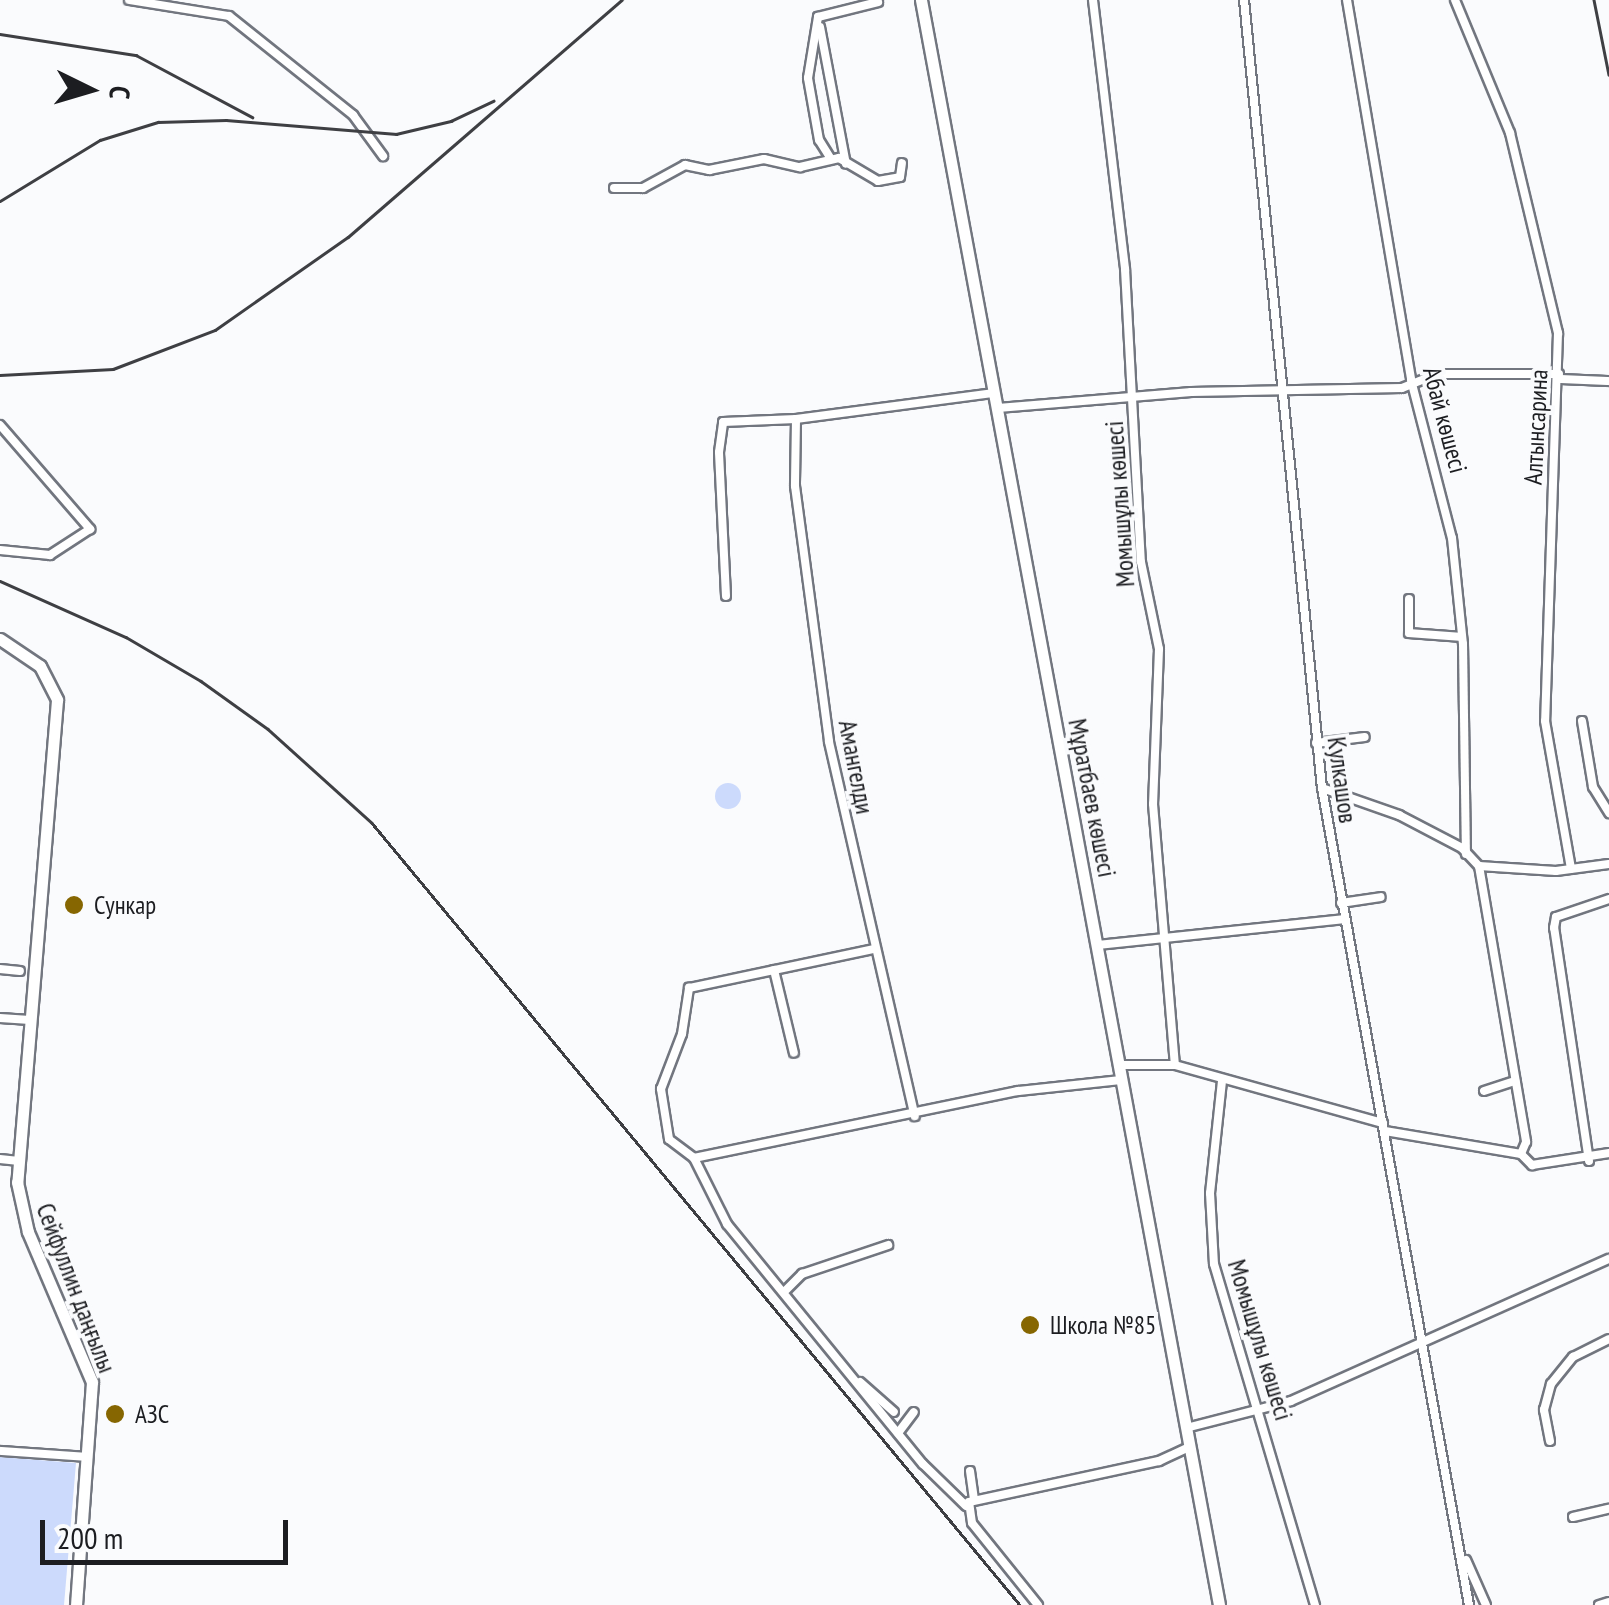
<!DOCTYPE html>
<meta charset="utf-8">
<style>
body{margin:0}
#map{position:relative;width:1609px;height:1605px;overflow:hidden;background:#fafbfd;font-family:"PT Sans Narrow",sans-serif}
div>[style]{position:absolute}
[style*='--x']{left:calc(var(--x)*1px);top:calc(var(--y)*1px);width:calc(var(--w)*1px);rotate:calc(var(--a)*1deg)}
.green>*{inset:0;background:#ccdafc}
.round{border-radius:50%}
.roads{filter:drop-shadow(2px 0 #72767f) drop-shadow(-2px 0 #72767f) drop-shadow(0 2px #72767f) drop-shadow(0 -2px #72767f)}
.street>*{height:8px;margin:-4px;padding:0 4px;transform-origin:4px;border-radius:4px;background:#fff}
.secondary>*{height:11px;margin:-5.5px;padding:0 5.5px;transform-origin:5.5px;border-radius:5.5px;background:#fff}
.rail>*{height:2.5px;margin:-1.25px;padding:0 1.25px;transform-origin:1.25px;border-radius:1.25px;background:#3e3f43}
.dots>*{width:28px;height:28px;translate:-50% -50%;box-sizing:border-box;border:5px solid #fafbfd;border-radius:50%}
span{translate:-50% -50%;white-space:nowrap;text-align:center;line-height:1.15;-webkit-text-stroke:8px #fafbfd;paint-order:stroke}
.street-label{font-size:25px;color:#1c1d21}
.poi-label{font-size:25px;color:#1c1d21}
.left{translate:0 -50%;text-align:left}
.north{position:absolute;left:40px;top:40px;width:100px;height:100px;-webkit-text-stroke:8px #fafbfd;paint-order:stroke;rotate:95deg;font-size:28px;font-weight:700;line-height:40px;text-align:center;color:#1c1d21}
.north::after{content:'';display:block;margin:auto;width:35px;height:45px;background:#1c1d21;clip-path:polygon(50% 0,100% 100%,50% 72%,0 100%)}
.scale{position:absolute;left:40px;top:1520px;width:248px;height:45px;box-sizing:border-box;border:5px solid #1c1d21;border-top:0;padding-left:12px;font-size:30px;line-height:35px;white-space:nowrap;color:#1c1d21;-webkit-text-stroke:8px #fafbfd;paint-order:stroke}
</style>
<div id="map">
<div class="green">
<i class="round" style="left:715px;top:783px;width:26px;height:26px"></i>
<i style="clip-path:polygon(0 1457px,76px 1463px,64px 1605px,0 1605px)"></i>
</div>
<div class="roads">
<div class="street">
<i style="--x:129;--y:0;--w:101;--a:9.1"></i>
<i style="--x:229;--y:16;--w:159;--a:38.6"></i>
<i style="--x:353;--y:115;--w:51;--a:53.8"></i>
<i style="--x:1093;--y:0;--w:271;--a:83.2"></i>
<i style="--x:1125;--y:269;--w:293;--a:86.9"></i>
<i style="--x:1141;--y:562;--w:89;--a:78.3"></i>
<i style="--x:1159;--y:649;--w:155;--a:92.2"></i>
<i style="--x:1153;--y:804;--w:262;--a:85.2"></i>
<i style="--x:1244;--y:0;--w:792;--a:84.35"></i>
<i style="--x:1322;--y:788;--w:830;--a:79.8"></i>
<i style="--x:1347;--y:0;--w:385;--a:80.4"></i>
<i style="--x:1411;--y:380;--w:163;--a:75.5"></i>
<i style="--x:1452;--y:538;--w:107;--a:84.1"></i>
<i style="--x:1463;--y:644;--w:210;--a:89.2"></i>
<i style="--x:1455;--y:0;--w:144;--a:67.5"></i>
<i style="--x:1510;--y:133;--w:206;--a:76.5"></i>
<i style="--x:1558;--y:333;--w:388;--a:91.9"></i>
<i style="--x:1545;--y:721;--w:150;--a:80"></i>
<i style="--x:820;--y:27;--w:139;--a:79.3"></i>
<i style="--x:831;--y:159;--w:22;--a:-122"></i>
<i style="--x:819;--y:140;--w:63;--a:-100.1"></i>
<i style="--x:808;--y:78;--w:62;--a:-80.7"></i>
<i style="--x:818;--y:17;--w:62;--a:-14"></i>
<i style="--x:614;--y:188;--w:29;--a:0"></i>
<i style="--x:643;--y:188;--w:48;--a:-28.7"></i>
<i style="--x:685;--y:165;--w:25;--a:12"></i>
<i style="--x:709;--y:170;--w:56;--a:-11.3"></i>
<i style="--x:764;--y:159;--w:37;--a:13"></i>
<i style="--x:800;--y:167;--w:40;--a:-13"></i>
<i style="--x:839;--y:158;--w:45;--a:30.5"></i>
<i style="--x:878;--y:181;--w:22;--a:-10"></i>
<i style="--x:900;--y:177;--w:14;--a:-82"></i>
<i style="--x:1559;--y:379;--w:50;--a:2.3"></i>
<i style="--x:998;--y:408;--w:194;--a:-4.7"></i>
<i style="--x:1191;--y:392;--w:211;--a:-1.1"></i>
<i style="--x:1402;--y:388;--w:37;--a:-22"></i>
<i style="--x:1436;--y:374;--w:123;--a:0"></i>
<i style="--x:796;--y:419;--w:67;--a:90.9"></i>
<i style="--x:795;--y:486;--w:258;--a:82.4"></i>
<i style="--x:829;--y:742;--w:384;--a:77.1"></i>
<i style="--x:0;--y:425;--w:138;--a:49.1"></i>
<i style="--x:90;--y:529;--w:48;--a:147"></i>
<i style="--x:50;--y:555;--w:50;--a:-174.3"></i>
<i style="--x:726;--y:596;--w:144;--a:-92.8"></i>
<i style="--x:719;--y:452;--w:30;--a:-82"></i>
<i style="--x:723;--y:422;--w:73;--a:-2.4"></i>
<i style="--x:796;--y:419;--w:200;--a:-7.5"></i>
<i style="--x:1409;--y:599;--w:34;--a:90"></i>
<i style="--x:1409;--y:633;--w:53;--a:4.3"></i>
<i style="--x:1582;--y:721;--w:67;--a:80.5"></i>
<i style="--x:1593;--y:787;--w:31;--a:58"></i>
<i style="--x:1316;--y:743;--w:49;--a:-7"></i>
<i style="--x:1322;--y:788;--w:82;--a:19.3"></i>
<i style="--x:1399;--y:815;--w:71;--a:27.6"></i>
<i style="--x:1462;--y:848;--w:25;--a:47"></i>
<i style="--x:1479;--y:866;--w:77;--a:3.7"></i>
<i style="--x:1556;--y:871;--w:53;--a:-7.5"></i>
<i style="--x:1479;--y:866;--w:280;--a:80.3"></i>
<i style="--x:1526;--y:1142;--w:13;--a:113"></i>
<i style="--x:1341;--y:903;--w:40;--a:-8.5"></i>
<i style="--x:1097;--y:945;--w:248;--a:-6"></i>
<i style="--x:0;--y:969;--w:20;--a:6"></i>
<i style="--x:774;--y:970;--w:85;--a:76.5"></i>
<i style="--x:0;--y:1018;--w:30;--a:4"></i>
<i style="--x:1118;--y:1065;--w:57;--a:0"></i>
<i style="--x:1175;--y:1065;--w:216;--a:15.6"></i>
<i style="--x:1222;--y:1081;--w:113;--a:96.1"></i>
<i style="--x:1210;--y:1193;--w:71;--a:86.8"></i>
<i style="--x:1214;--y:1264;--w:356;--a:73.5"></i>
<i style="--x:1484;--y:1091;--w:33;--a:-18"></i>
<i style="--x:1385;--y:1131;--w:138;--a:9.6"></i>
<i style="--x:1521;--y:1154;--w:16;--a:45"></i>
<i style="--x:1532;--y:1165;--w:78;--a:-8.9"></i>
<i style="--x:694;--y:1158;--w:74;--a:63.4"></i>
<i style="--x:727;--y:1224;--w:310;--a:50.8"></i>
<i style="--x:923;--y:1464;--w:60;--a:44.3"></i>
<i style="--x:694;--y:1158;--w:331;--a:-11.7"></i>
<i style="--x:1018;--y:1091;--w:104;--a:-6.1"></i>
<i style="--x:694;--y:1158;--w:31;--a:-143"></i>
<i style="--x:669;--y:1139;--w:51;--a:-99.1"></i>
<i style="--x:661;--y:1089;--w:59;--a:-69.1"></i>
<i style="--x:682;--y:1034;--w:47;--a:-81.3"></i>
<i style="--x:689;--y:988;--w:189;--a:-11.9"></i>
<i style="--x:0;--y:1159;--w:19;--a:6"></i>
<i style="--x:1589;--y:1161;--w:236;--a:-98.5"></i>
<i style="--x:1554;--y:928;--w:11;--a:-80"></i>
<i style="--x:1556;--y:917;--w:56;--a:-18.8"></i>
<i style="--x:786;--y:1290;--w:23;--a:-45"></i>
<i style="--x:802;--y:1274;--w:91;--a:-18.6"></i>
<i style="--x:860;--y:1382;--w:45;--a:41.4"></i>
<i style="--x:1186;--y:1428;--w:108;--a:-14.4"></i>
<i style="--x:1291;--y:1401;--w:348;--a:-24.1"></i>
<i style="--x:898;--y:1433;--w:26;--a:-53"></i>
<i style="--x:1550;--y:1441;--w:32;--a:-101"></i>
<i style="--x:1544;--y:1410;--w:27;--a:-75"></i>
<i style="--x:1551;--y:1384;--w:35;--a:-51"></i>
<i style="--x:1573;--y:1357;--w:40;--a:-26.6"></i>
<i style="--x:0;--y:1451;--w:88;--a:3.9"></i>
<i style="--x:970;--y:1471;--w:27;--a:82"></i>
<i style="--x:1573;--y:1517;--w:37;--a:-13"></i>
<i style="--x:1466;--y:1560;--w:49;--a:66"></i>
<i style="--x:1038;--y:1605;--w:105;--a:-128.8"></i>
<i style="--x:972;--y:1523;--w:21;--a:-98"></i>
<i style="--x:969;--y:1502;--w:194;--a:-12.2"></i>
<i style="--x:1159;--y:1461;--w:33;--a:-25"></i>
<i style="--x:1599;--y:1605;--w:10;--a:-17"></i>
</div>
<div class="secondary">
<i style="--x:921;--y:0;--w:1632;--a:79.48"></i>
<i style="--x:0;--y:639;--w:48;--a:34"></i>
<i style="--x:40;--y:666;--w:38;--a:63"></i>
<i style="--x:57;--y:700;--w:484;--a:94.7"></i>
<i style="--x:17;--y:1182;--w:51;--a:77.6"></i>
<i style="--x:28;--y:1232;--w:163;--a:66.9"></i>
<i style="--x:92;--y:1382;--w:224;--a:94.1"></i>
</div>
</div>
<div class="rail">
<i style="--x:1594;--y:0;--w:76;--a:78.7"></i>
<i style="--x:0;--y:34;--w:138;--a:8.8"></i>
<i style="--x:136;--y:55;--w:132;--a:28.1"></i>
<i style="--x:0;--y:201;--w:117;--a:-31.4"></i>
<i style="--x:100;--y:140;--w:61;--a:-17.2"></i>
<i style="--x:158;--y:122;--w:68;--a:-1.7"></i>
<i style="--x:226;--y:120;--w:171;--a:4.7"></i>
<i style="--x:396;--y:134;--w:57;--a:-13.3"></i>
<i style="--x:451;--y:121;--w:47;--a:-25.5"></i>
<i style="--x:0;--y:375;--w:113;--a:-3"></i>
<i style="--x:113;--y:369;--w:109;--a:-20.9"></i>
<i style="--x:215;--y:330;--w:162;--a:-35"></i>
<i style="--x:348;--y:237;--w:362;--a:-40.9"></i>
<i style="--x:0;--y:581;--w:138;--a:24"></i>
<i style="--x:126;--y:637;--w:87;--a:30.4"></i>
<i style="--x:201;--y:681;--w:82;--a:35.6"></i>
<i style="--x:268;--y:729;--w:140;--a:42.1"></i>
<i style="--x:372;--y:823;--w:1016;--a:50.35"></i>
</div>
<div class="dots">
<i style="left:74px;top:905px;background:#866601"></i>
<i style="left:1030px;top:1325px;background:#866601"></i>
<i style="left:115px;top:1414px;background:#866601"></i>
</div>
<div class="street-label">
<span style="left:1445px;top:420px;rotate:75deg">Абай көшесі</span>
<span style="left:1536px;top:427px;rotate:-87deg">Алтынсарина</span>
<span style="left:1120px;top:504px;rotate:-94deg">Момышұлы көшесі</span>
<span style="left:856px;top:767px;rotate:79deg">Амангелди</span>
<span style="left:1342px;top:780px;rotate:82deg">Кулкашов</span>
<span style="left:1092px;top:798px;rotate:79deg">Мұратбаев көшесі</span>
<span style="left:76px;top:1288px;rotate:69deg">Сейфуллин даңғылы</span>
<span style="left:1260px;top:1340px;rotate:73deg">Момышұлы көшесі</span>
</div>
<div class="poi-label">
<span class="left" style="left:94px;top:905px">Сункар</span>
<span class="left" style="left:1050px;top:1325px">Школа №85</span>
<span class="left" style="left:135px;top:1414px">АЗС</span>
</div>
<div class="north">С</div>
<div class="scale">200 m</div>
</div>
